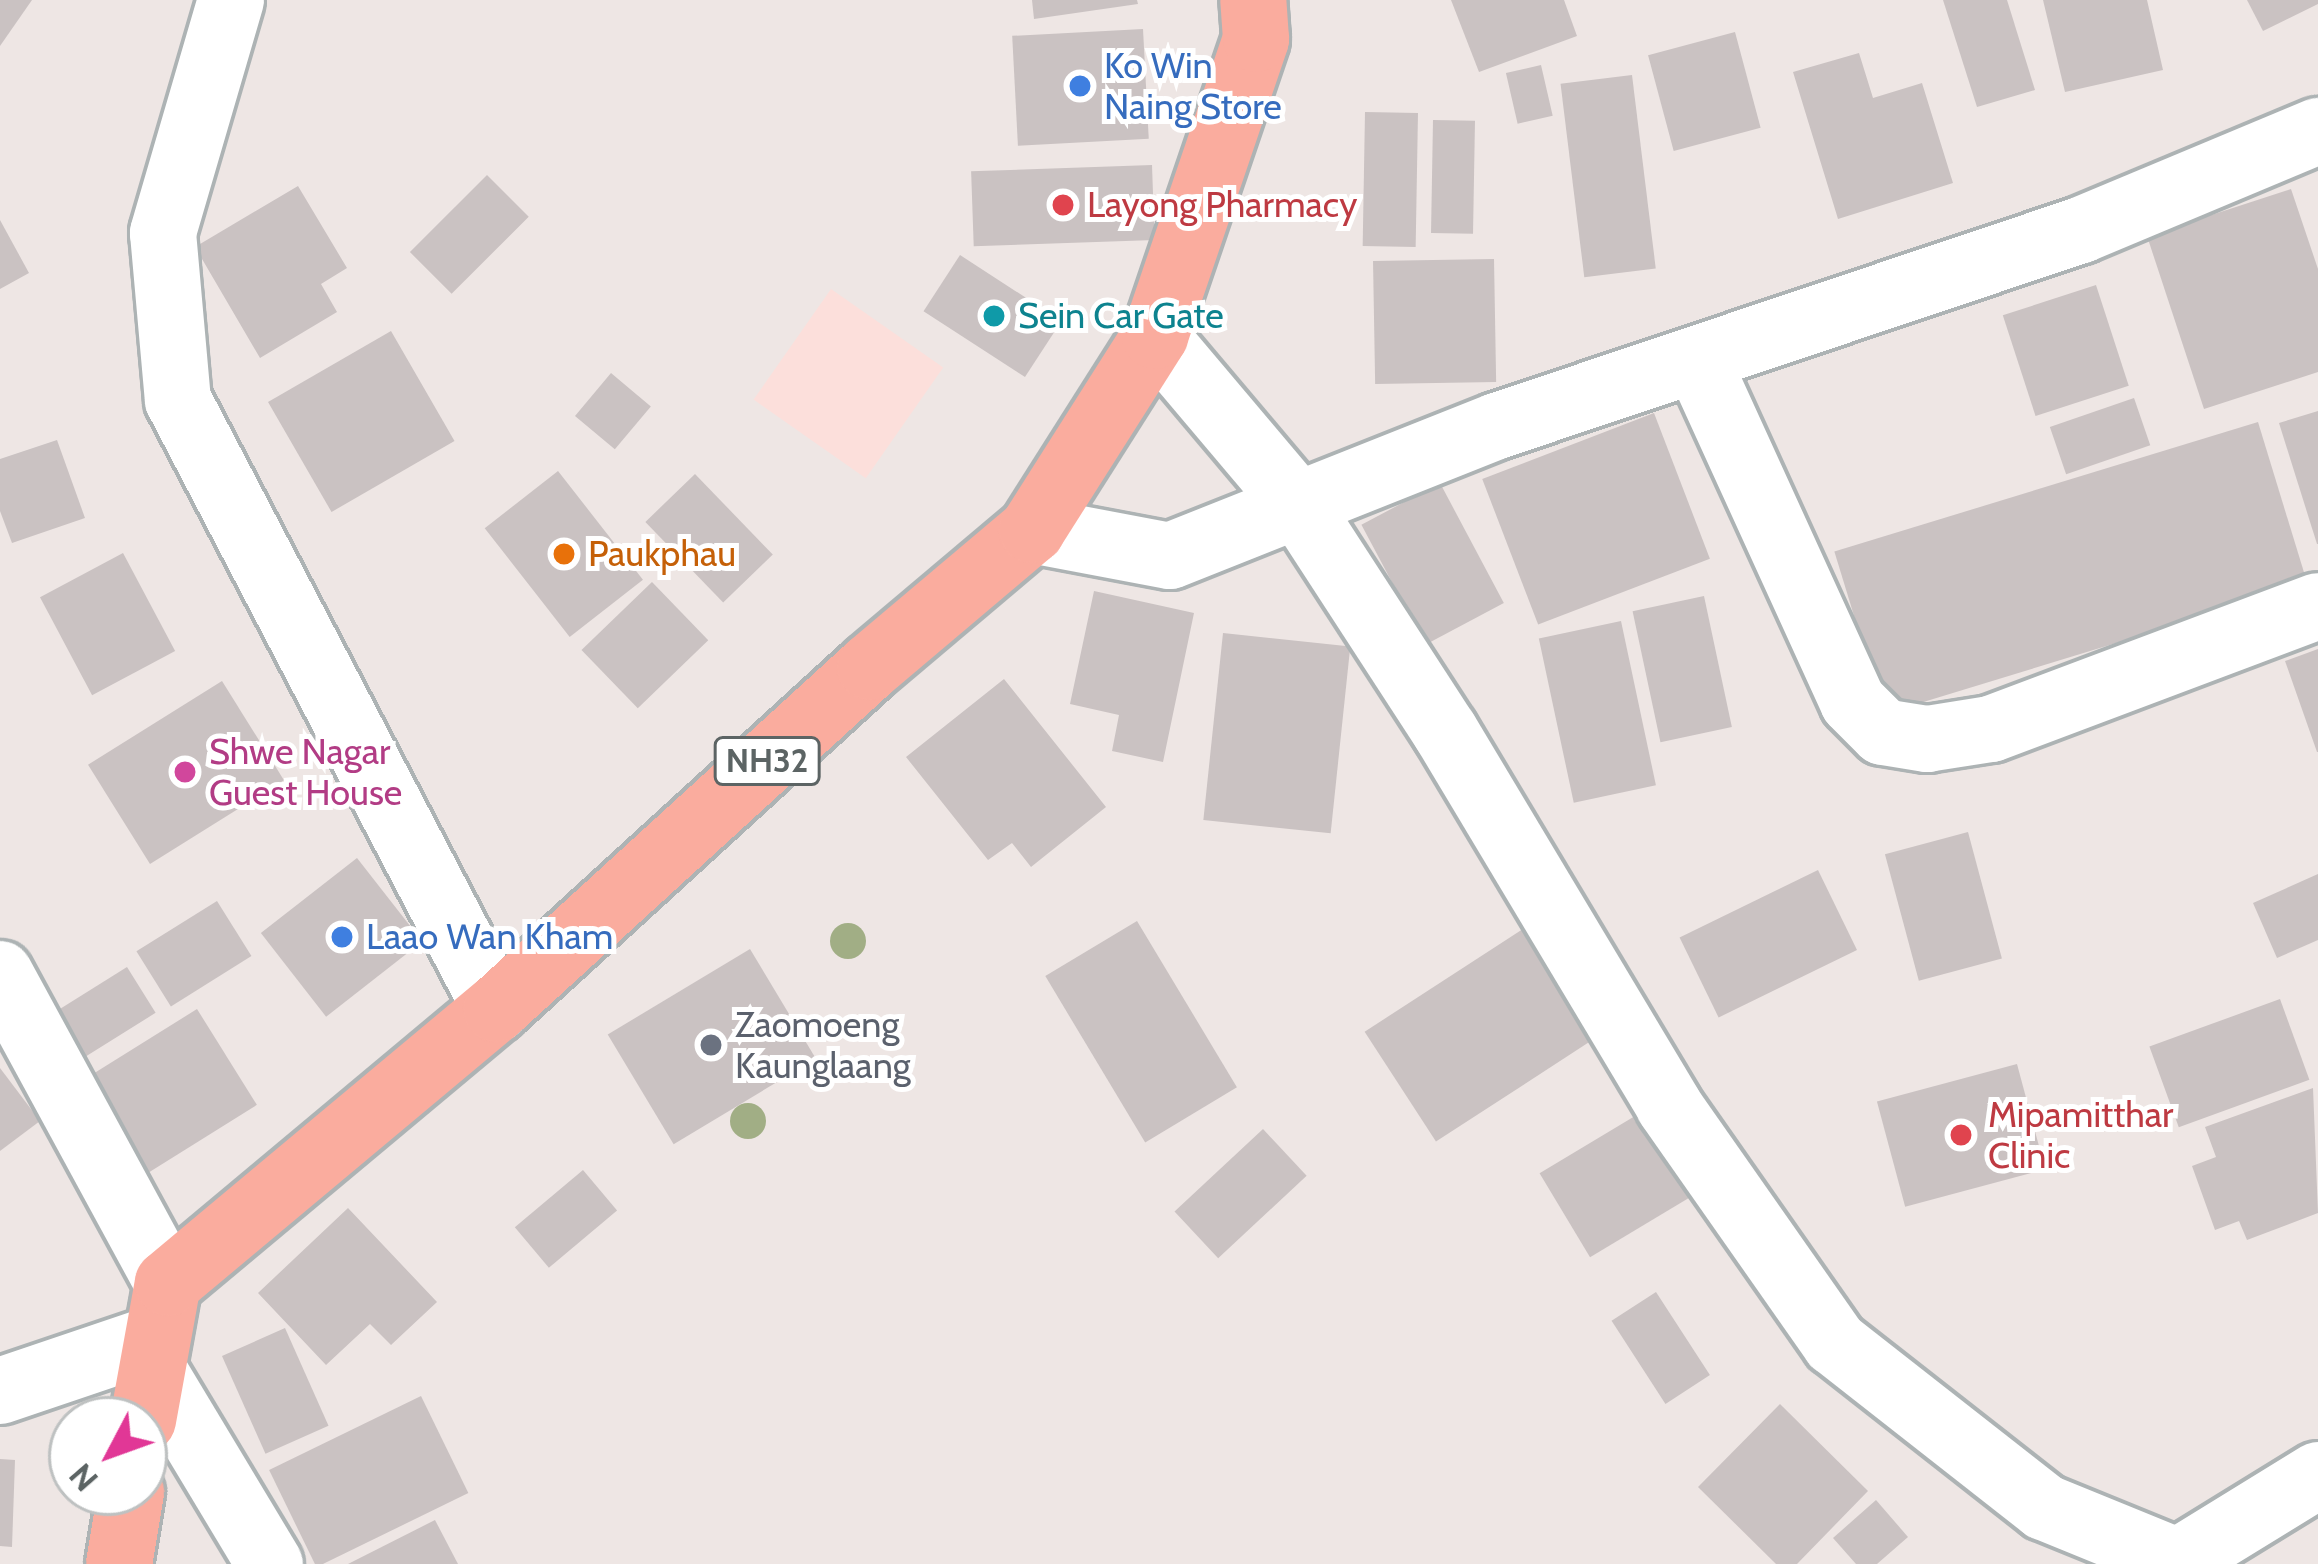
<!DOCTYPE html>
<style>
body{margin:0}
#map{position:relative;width:2318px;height:1564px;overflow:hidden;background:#eee6e4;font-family:Cabin,sans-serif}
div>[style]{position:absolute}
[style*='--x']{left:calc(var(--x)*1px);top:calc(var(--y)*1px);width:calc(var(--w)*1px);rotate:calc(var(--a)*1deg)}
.commercial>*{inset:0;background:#fcdfdb;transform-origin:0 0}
.building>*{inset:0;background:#cac2c2;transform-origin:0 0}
.roads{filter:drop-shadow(3px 0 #adb3b4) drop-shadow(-3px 0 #adb3b4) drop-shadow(0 3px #adb3b4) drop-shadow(0 -3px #adb3b4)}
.minor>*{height:66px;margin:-33px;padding:0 33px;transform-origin:33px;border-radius:33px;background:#fff}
.trunk>*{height:66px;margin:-33px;padding:0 33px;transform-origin:33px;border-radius:33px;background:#faac9e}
.trees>*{width:36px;height:36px;margin:-18px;border-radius:50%;background:#a1ae85}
.dots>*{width:33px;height:33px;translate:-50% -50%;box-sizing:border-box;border:6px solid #fff;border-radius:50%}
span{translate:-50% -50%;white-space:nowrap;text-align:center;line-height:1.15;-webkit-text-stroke:10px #fff;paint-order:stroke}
.shield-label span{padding:3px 9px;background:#fff;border:3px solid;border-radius:9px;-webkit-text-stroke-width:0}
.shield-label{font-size:33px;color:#5c6464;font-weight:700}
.shop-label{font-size:36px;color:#366cbe}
.left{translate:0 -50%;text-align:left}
.health-label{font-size:36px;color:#be3a42}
.culture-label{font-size:36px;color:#0d838f}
.food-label{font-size:36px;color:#c56008}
.hotel-label{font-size:36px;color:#b23c85}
.worship-label{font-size:36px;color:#5b616d}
.north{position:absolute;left:48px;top:1396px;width:120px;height:120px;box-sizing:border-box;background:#fff;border:3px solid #bec1c1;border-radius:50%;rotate:229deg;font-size:33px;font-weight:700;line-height:48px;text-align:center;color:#5c6464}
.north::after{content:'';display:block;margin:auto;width:42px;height:54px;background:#e13796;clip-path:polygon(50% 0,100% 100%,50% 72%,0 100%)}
</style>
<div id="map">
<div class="commercial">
<i style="left:831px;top:289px;width:137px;height:135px;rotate:35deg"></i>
</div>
<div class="building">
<i style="clip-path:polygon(0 0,32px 0,0 46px)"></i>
<i style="clip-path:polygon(1032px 0,1137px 0,1138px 4px,1034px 19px)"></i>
<i style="clip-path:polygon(1451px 0,1564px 0,1577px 36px,1479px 72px)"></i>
<i style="clip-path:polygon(1943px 0,2007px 0,2035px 90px,1977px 107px)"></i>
<i style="clip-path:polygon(2043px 0,2147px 0,2163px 70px,2065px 92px)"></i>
<i style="clip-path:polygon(2247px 0,2318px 0,2318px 4px,2263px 31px)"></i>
<i style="left:1143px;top:29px;width:110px;height:131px;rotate:87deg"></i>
<i style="left:1735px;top:32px;width:99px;height:90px;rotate:75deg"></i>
<i style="clip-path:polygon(1859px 53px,1873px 98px,1922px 83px,1953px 183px,1838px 219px,1793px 72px)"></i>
<i style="left:1541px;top:65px;width:52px;height:36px;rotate:77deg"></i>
<i style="left:1632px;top:75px;width:195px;height:72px;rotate:83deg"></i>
<i style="left:1365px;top:112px;width:53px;height:134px;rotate:1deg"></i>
<i style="left:1433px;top:120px;width:42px;height:113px;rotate:1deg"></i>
<i style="left:1152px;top:165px;width:75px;height:181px;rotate:88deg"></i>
<i style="left:487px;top:175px;width:59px;height:109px;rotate:45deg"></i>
<i style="clip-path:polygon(298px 186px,347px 268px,321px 284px,337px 312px,260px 358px,195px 247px)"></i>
<i style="clip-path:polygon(2291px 189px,2318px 269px,2318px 372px,2204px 409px,2147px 236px)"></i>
<i style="clip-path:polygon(0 220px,29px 273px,0 289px)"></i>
<i style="left:960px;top:255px;width:121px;height:67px;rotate:33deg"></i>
<i style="left:1494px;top:259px;width:123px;height:121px;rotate:89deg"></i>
<i style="left:2096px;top:285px;width:106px;height:98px;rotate:72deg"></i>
<i style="left:391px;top:331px;width:127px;height:142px;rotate:60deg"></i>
<i style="left:611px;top:373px;width:52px;height:56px;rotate:40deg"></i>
<i style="left:2134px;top:398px;width:50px;height:89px;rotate:71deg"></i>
<i style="clip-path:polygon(2318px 411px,2318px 544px,2317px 544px,2279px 423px)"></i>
<i style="left:1654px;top:413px;width:156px;height:184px;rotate:69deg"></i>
<i style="left:2258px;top:422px;width:170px;height:443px;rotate:73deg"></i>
<i style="clip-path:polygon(57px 440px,85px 518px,12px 543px,0 511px,0 459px)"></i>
<i style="left:558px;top:471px;width:138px;height:93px;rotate:52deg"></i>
<i style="left:695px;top:474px;width:112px;height:69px;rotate:46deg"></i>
<i style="left:1440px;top:483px;width:136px;height:89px;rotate:62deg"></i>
<i style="left:123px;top:553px;width:111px;height:94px;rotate:62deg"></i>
<i style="left:652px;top:582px;width:81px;height:98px;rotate:46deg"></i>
<i style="clip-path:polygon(1094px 591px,1194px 613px,1163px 762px,1112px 751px,1119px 715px,1070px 704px)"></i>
<i style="left:1704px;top:596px;width:134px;height:73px;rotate:78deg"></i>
<i style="left:1621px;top:621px;width:168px;height:84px;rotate:78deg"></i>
<i style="left:1223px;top:633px;width:128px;height:188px;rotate:6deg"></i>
<i style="clip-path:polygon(2318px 649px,2318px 752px,2317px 752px,2285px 661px)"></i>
<i style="clip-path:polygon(1004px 679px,1106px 807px,1031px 867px,1012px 843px,988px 860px,906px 757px)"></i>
<i style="left:222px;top:681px;width:117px;height:158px;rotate:58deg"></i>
<i style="left:1968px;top:832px;width:131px;height:86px;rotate:75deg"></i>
<i style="left:357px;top:858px;width:106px;height:122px;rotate:52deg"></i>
<i style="left:1818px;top:870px;width:89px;height:154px;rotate:64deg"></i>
<i style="clip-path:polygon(2318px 874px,2318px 940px,2277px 958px,2253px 903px)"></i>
<i style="left:217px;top:901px;width:65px;height:95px;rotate:58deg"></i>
<i style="left:1137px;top:921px;width:194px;height:107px;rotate:59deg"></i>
<i style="left:1529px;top:925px;width:131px;height:196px;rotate:57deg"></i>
<i style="left:750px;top:949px;width:128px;height:166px;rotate:59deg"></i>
<i style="left:127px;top:967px;width:54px;height:90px;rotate:58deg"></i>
<i style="left:2280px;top:999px;width:86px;height:139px;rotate:70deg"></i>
<i style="left:197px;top:1009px;width:113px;height:137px;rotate:58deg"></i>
<i style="left:2017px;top:1064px;width:109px;height:145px;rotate:75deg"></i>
<i style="clip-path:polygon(0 1068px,40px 1121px,0 1151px)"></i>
<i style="clip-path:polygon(2313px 1088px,2318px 1213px,2247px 1240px,2239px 1221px,2215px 1230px,2192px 1166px,2216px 1157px,2205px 1127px)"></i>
<i style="left:1645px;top:1110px;width:98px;height:123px;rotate:59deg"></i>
<i style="left:1263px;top:1129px;width:64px;height:121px;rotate:47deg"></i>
<i style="left:583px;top:1170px;width:53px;height:89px;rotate:50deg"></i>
<i style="clip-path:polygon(348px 1208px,437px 1302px,391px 1345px,370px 1324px,326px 1365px,258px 1293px)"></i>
<i style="left:1656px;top:1292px;width:99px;height:53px;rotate:57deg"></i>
<i style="left:285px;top:1328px;width:107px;height:69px;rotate:66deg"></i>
<i style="left:421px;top:1396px;width:108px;height:169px;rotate:64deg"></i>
<i style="clip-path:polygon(1780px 1404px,1868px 1491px,1797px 1564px,1776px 1564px,1698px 1487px)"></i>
<i style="clip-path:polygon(0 1459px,15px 1460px,12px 1547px,0 1546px)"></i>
<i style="clip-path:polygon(1876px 1500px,1908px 1537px,1877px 1564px,1856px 1564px,1833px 1538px)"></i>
<i style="clip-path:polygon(435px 1520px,458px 1564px,348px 1564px)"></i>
</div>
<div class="roads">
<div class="minor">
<i style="--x:231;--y:0;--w:243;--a:106.3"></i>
<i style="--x:163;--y:233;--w:168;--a:84.9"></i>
<i style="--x:178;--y:400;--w:687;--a:62.43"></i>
<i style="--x:1155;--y:336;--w:221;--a:49.8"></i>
<i style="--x:1298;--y:505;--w:270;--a:57"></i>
<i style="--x:1445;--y:731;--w:437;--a:59.1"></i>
<i style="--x:1669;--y:1106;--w:289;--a:55"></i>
<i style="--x:1835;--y:1343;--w:266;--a:38.1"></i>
<i style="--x:2044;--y:1507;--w:151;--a:22.2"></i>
<i style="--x:1699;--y:364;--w:371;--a:65.5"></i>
<i style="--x:1853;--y:702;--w:42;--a:45"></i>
<i style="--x:1883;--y:732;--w:45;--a:9"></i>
<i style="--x:1927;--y:739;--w:65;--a:-8.9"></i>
<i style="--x:1991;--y:729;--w:349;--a:-20.6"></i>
<i style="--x:1032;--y:530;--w:140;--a:10.7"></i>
<i style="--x:1170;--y:556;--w:352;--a:-21.7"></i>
<i style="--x:1497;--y:426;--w:616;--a:-18.55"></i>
<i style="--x:2081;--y:230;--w:257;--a:-22.7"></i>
<i style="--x:0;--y:974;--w:352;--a:61.5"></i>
<i style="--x:152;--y:1368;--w:229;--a:59"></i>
<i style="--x:0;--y:1391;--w:166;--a:-18.7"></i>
<i style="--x:2180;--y:1560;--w:162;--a:-31.6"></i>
</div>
<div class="trunk">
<i style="--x:143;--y:1420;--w:139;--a:-79.7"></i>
<i style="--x:168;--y:1283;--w:427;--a:-39.9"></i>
<i style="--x:496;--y:1009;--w:507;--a:-42.44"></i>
<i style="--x:870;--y:667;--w:212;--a:-40.2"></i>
<i style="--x:1032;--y:530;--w:230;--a:-57.6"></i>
<i style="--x:1155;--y:336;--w:314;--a:-71.2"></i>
<i style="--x:1256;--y:39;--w:39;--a:-94"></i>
<i style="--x:119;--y:1564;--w:73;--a:-80.5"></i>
</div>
</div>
<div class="trees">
<i style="left:848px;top:941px"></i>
<i style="left:748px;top:1121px"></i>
</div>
<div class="dots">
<i style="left:1080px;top:86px;background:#3f7fe0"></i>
<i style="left:1063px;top:205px;background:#e0444e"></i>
<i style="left:994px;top:316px;background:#0f9aa8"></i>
<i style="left:564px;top:554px;background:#e8710a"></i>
<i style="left:185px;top:772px;background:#d1479c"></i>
<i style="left:342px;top:937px;background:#3f7fe0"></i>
<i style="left:711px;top:1045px;background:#6b7280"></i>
<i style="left:1961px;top:1135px;background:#e0444e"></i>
</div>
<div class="shield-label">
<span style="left:767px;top:761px">NH32</span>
</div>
<div class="shop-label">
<span class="left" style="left:1104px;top:86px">Ko Win<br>Naing Store</span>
<span class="left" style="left:366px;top:937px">Laao Wan Kham</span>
</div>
<div class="health-label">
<span class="left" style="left:1087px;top:205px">Layong Pharmacy</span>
<span class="left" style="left:1988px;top:1135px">Mipamitthar<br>Clinic</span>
</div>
<div class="culture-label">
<span class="left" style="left:1018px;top:316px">Sein Car Gate</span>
</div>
<div class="food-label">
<span class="left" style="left:588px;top:554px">Paukphau</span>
</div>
<div class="hotel-label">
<span class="left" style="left:209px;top:772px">Shwe Nagar<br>Guest House</span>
</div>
<div class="worship-label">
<span class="left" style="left:735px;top:1045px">Zaomoeng<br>Kaunglaang</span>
</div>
<div class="north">N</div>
</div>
